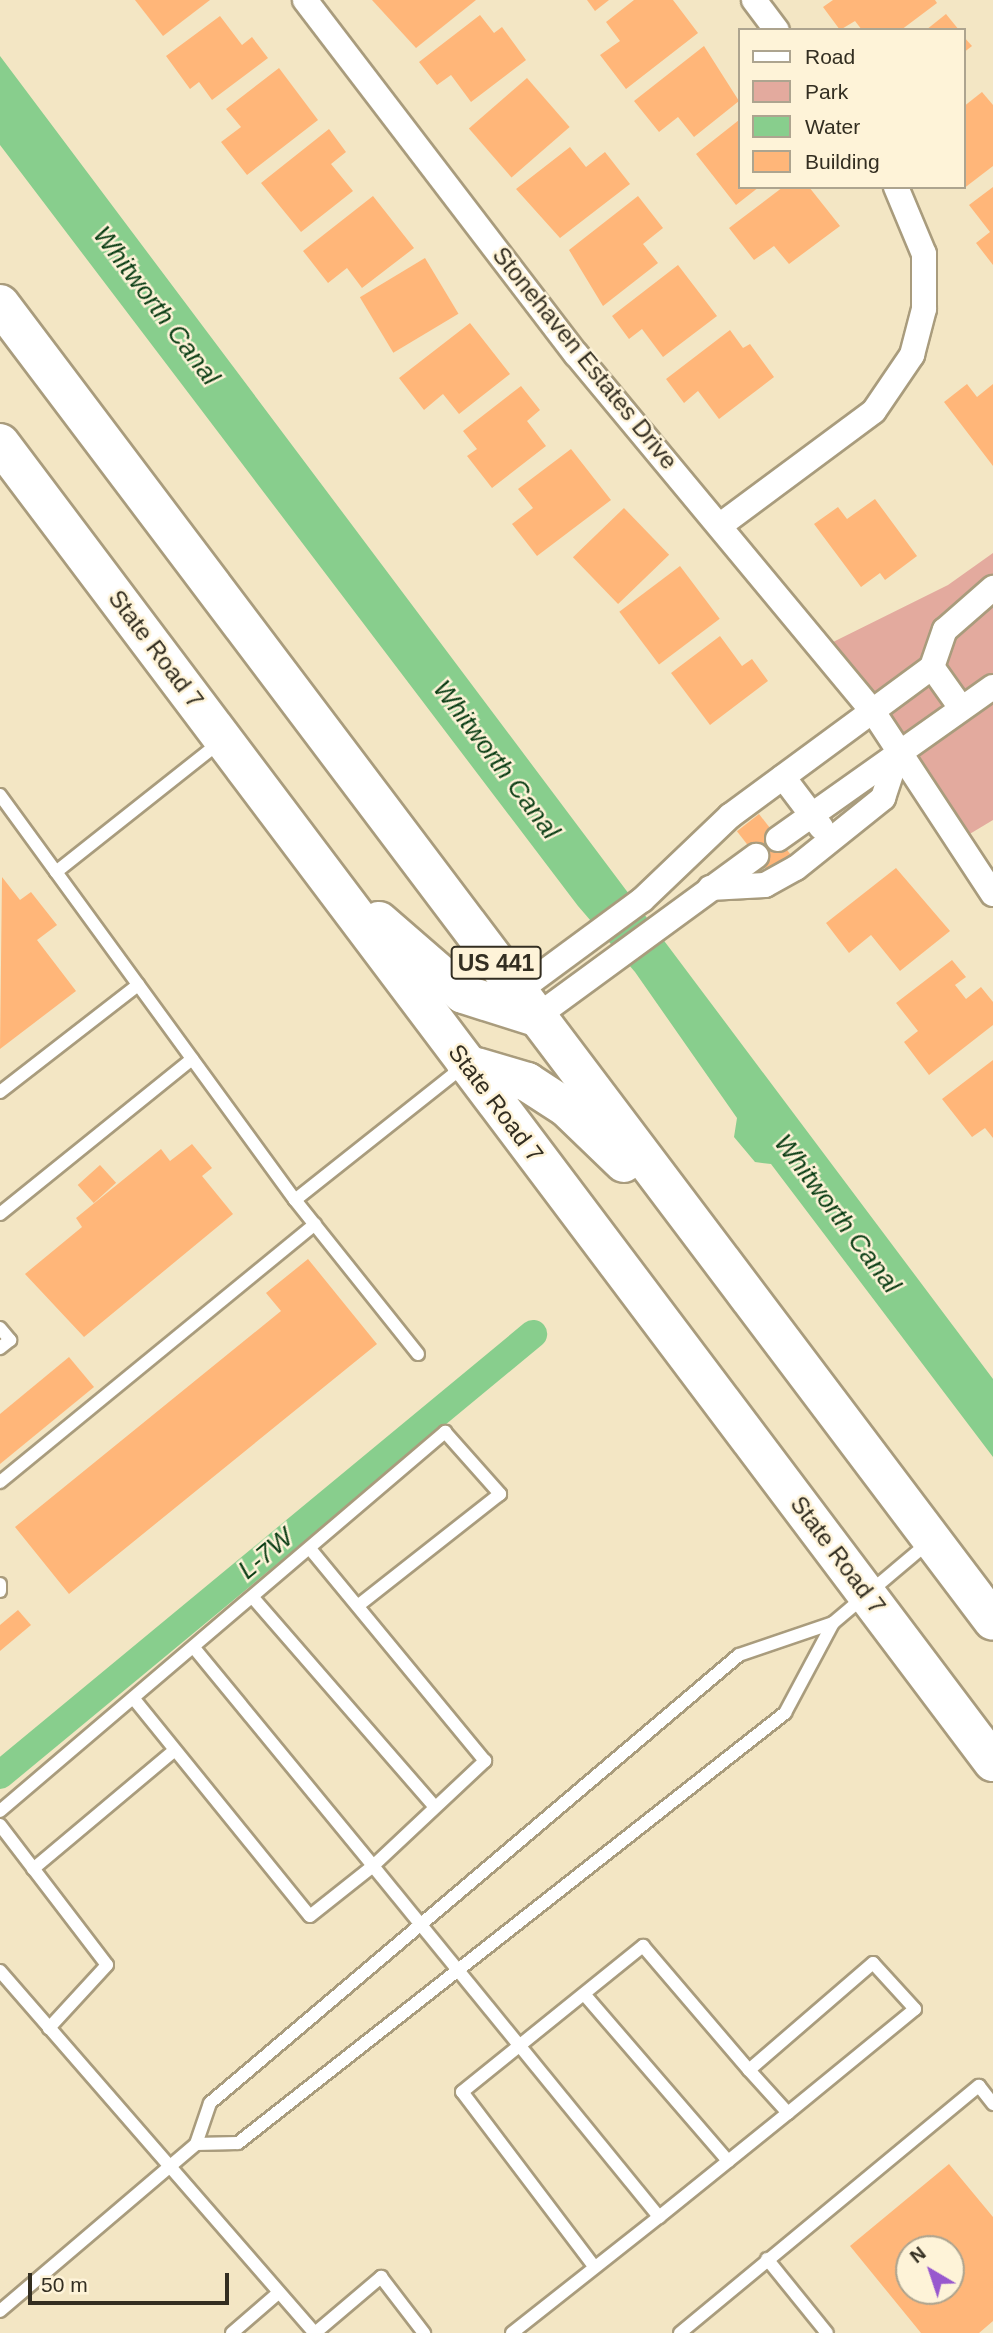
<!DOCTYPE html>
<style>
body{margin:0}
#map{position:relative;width:993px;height:2333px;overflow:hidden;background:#f3e6c4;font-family:Arial,sans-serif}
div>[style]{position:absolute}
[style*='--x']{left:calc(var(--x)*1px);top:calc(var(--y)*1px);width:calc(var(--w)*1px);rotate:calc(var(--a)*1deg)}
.green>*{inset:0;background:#e3aa9e}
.water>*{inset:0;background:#88ce8d}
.canal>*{height:28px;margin:-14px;padding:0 14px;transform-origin:14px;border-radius:14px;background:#88ce8d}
.building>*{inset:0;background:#ffb679;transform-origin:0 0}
.roads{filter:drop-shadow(2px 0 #a99c7d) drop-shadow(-2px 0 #a99c7d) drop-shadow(0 2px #a99c7d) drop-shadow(0 -2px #a99c7d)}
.lane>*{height:12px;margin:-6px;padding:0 6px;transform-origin:6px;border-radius:6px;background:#fff}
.street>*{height:24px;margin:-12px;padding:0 12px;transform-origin:12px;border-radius:12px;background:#fff}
.primary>*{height:38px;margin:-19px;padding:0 19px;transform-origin:19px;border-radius:19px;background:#fff}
span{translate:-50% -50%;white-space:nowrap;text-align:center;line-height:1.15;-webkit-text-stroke:5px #fef3d8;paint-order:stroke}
.shield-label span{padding:2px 5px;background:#fef3d8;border:2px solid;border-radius:5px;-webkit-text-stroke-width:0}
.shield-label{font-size:23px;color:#332e21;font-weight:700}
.street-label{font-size:24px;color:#332e21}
.water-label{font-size:26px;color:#0b3e15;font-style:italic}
.legend{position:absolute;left:738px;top:28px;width:228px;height:161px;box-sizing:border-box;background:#fef3d8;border:2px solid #ada48f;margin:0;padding:9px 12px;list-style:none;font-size:21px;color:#332e21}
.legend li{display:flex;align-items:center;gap:14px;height:35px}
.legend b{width:35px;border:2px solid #ada48f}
.north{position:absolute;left:895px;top:2235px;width:70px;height:70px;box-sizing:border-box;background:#fef3d8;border:2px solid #ada48f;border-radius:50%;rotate:321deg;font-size:19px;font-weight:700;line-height:28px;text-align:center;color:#332e21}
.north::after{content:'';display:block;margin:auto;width:24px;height:32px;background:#9858ce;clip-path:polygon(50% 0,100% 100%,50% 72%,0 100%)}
.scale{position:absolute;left:28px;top:2273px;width:201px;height:32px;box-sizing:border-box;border:4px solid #332e21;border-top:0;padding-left:9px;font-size:21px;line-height:24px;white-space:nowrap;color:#332e21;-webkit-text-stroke:5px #fef3d8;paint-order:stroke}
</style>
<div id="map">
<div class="green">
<i style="clip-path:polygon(993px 553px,993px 820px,958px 841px,821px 648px,948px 585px)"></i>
</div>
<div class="water">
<i style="clip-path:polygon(0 56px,993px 1379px,993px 1457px,771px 1164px,755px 1162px,734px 1137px,737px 1118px,635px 972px,578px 906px,0 145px)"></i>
</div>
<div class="canal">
<i style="--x:0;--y:1775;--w:692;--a:-39.6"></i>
</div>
<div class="building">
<i style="clip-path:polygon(135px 0,210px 0,163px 36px)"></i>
<i style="clip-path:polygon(372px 0,476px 0,416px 48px)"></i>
<i style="clip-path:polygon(587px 0,609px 0,595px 11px)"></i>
<i style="clip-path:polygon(634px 0,673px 0,698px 33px,626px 89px,600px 55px,620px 41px,606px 22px)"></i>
<i style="clip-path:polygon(833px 0,935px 0,937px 3px,901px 30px,862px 30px,855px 21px,840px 30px,823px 7px)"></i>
<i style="clip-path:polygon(946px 14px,959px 30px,926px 30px)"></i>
<i style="clip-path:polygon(480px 15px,494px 33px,502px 27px,526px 60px,471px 102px,451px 75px,437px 85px,419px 62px)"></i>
<i style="clip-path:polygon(220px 16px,242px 45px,252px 37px,268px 58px,212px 100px,199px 82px,190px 89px,166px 56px)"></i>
<i style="clip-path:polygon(963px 36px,972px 46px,963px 53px)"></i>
<i style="clip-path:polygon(704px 46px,739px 101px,694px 137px,678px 117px,659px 132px,634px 101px)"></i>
<i style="clip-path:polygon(279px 68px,318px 120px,247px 175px,221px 142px,241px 127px,226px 109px)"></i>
<i style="left:527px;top:78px;width:65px;height:77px;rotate:49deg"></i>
<i style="clip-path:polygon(982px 92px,993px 105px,993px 166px,963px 189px,963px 107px)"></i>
<i style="clip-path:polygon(739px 120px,739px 187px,759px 187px,736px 205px,696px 154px)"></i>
<i style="clip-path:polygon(329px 129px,346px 152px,331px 164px,353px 191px,301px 232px,261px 183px)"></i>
<i style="clip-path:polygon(570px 147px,586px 167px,605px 152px,630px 184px,560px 238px,516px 189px)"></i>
<i style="clip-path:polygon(783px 187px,809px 187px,840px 226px,789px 264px,774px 246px,754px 260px,729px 228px)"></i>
<i style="clip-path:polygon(993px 187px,993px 265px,976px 243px,990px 232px,969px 205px)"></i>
<i style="clip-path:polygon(373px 196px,414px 248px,362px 288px,347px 268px,328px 283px,303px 251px)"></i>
<i style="clip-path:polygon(638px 196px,663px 228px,643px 244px,658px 263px,603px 306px,569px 250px)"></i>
<i style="left:425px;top:258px;width:65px;height:76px;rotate:59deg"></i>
<i style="clip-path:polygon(678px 265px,717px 316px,663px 357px,642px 329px,629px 339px,612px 316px)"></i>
<i style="clip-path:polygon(470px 323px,510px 374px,459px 414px,443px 394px,424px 410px,399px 378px)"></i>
<i style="clip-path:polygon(730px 330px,743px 348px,750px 344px,774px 377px,719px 419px,698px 391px,684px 403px,666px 379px)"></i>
<i style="clip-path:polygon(967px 384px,977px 397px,993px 384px,993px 466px,944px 402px)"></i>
<i style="clip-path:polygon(521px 386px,540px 410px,527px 421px,546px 446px,492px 488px,467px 456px,477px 449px,463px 431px)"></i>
<i style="clip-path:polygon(571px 449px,611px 500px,537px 556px,512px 524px,533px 508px,518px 489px)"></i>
<i style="clip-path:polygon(875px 499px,917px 556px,885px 580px,880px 573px,861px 587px,814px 524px,838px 507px,847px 519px)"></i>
<i style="left:624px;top:508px;width:65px;height:71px;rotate:46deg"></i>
<i style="left:680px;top:566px;width:66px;height:76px;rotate:53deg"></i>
<i style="clip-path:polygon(720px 636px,742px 666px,752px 659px,768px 681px,710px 725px,671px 673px)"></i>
<i style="left:759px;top:814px;width:51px;height:28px;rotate:52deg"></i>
<i style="clip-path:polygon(896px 868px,950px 931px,900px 971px,871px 935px,849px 953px,826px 923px)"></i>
<i style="clip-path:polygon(2px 877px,20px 900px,31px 892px,57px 925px,37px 940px,76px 991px,0 1049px)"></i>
<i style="clip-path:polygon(952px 960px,966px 977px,955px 985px,966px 999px,981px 987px,993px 1002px,993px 1025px,929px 1075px,904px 1042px,918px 1031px,896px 1003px)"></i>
<i style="clip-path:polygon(993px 1060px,993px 1138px,985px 1128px,972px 1137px,942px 1099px)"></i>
<i style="clip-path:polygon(192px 1144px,212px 1168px,202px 1176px,233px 1214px,84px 1337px,25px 1274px,82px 1227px,76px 1218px,161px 1149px,170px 1161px)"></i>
<i style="left:100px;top:1165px;width:24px;height:30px;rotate:48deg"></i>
<i style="clip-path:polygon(308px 1259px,377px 1344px,69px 1594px,15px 1527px,281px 1311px,266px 1293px)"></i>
<i style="clip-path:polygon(69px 1357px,94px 1387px,0 1464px,0 1414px)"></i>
<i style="clip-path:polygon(18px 1610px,31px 1625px,0 1651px,0 1625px)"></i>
<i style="clip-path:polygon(evenodd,949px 2164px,993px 2217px,993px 2321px,979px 2333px,921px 2333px,850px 2246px,949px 2164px,909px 2249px,951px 2249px,951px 2291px,909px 2291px,909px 2249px)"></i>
</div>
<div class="roads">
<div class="lane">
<i style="--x:0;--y:795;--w:501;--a:53.93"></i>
<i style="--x:56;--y:872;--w:209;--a:-38.4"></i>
<i style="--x:0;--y:1092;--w:175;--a:-37.8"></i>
<i style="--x:0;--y:1214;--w:247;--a:-38.9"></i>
<i style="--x:0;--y:1328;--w:16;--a:50"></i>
<i style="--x:10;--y:1340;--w:13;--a:141"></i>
<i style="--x:418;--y:1354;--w:197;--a:-128.6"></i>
<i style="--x:295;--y:1200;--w:214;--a:-38.4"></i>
<i style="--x:0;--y:1482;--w:407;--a:-39.3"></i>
<i style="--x:0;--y:1584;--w:7;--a:90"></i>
<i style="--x:255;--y:1600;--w:274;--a:49"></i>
<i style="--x:195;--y:1649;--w:281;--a:50.6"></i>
<i style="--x:373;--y:1866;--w:154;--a:-43.2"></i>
<i style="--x:485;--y:1761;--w:273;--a:-129.5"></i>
<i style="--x:134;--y:1699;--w:279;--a:51"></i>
<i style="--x:310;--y:1916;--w:80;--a:-38.4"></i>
<i style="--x:373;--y:1866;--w:453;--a:50.8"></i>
<i style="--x:659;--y:2217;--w:166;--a:-38.9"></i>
<i style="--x:0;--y:1811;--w:585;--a:-40.42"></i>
<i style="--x:445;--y:1432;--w:83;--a:48.4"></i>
<i style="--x:500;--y:1494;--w:178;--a:141.8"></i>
<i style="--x:0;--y:1825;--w:176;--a:52.6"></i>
<i style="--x:107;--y:1965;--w:86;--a:132.6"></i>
<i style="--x:33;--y:1869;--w:185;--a:-40"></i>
<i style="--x:0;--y:1971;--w:480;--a:49"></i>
<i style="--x:584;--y:1994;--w:221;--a:49.2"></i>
<i style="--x:196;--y:2144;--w:42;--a:-1.4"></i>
<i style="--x:238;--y:2143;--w:696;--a:-38.17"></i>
<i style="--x:785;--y:1713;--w:102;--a:-61.9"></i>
<i style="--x:833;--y:1623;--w:126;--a:-40.2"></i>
<i style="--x:767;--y:2259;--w:95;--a:51"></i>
<i style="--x:593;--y:2265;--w:217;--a:-127.1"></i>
<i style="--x:462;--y:2092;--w:233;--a:-38.9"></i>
<i style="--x:643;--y:1946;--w:163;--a:49.5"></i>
<i style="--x:749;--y:2070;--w:58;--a:47.8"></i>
<i style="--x:788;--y:2113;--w:164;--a:-39.3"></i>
<i style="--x:915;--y:2009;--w:62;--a:-132.4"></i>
<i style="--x:873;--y:1963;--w:164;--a:139.2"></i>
<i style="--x:0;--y:2311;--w:257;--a:-40.4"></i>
<i style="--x:196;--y:2144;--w:43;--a:-71.1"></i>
<i style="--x:210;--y:2103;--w:693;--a:-40.26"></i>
<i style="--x:739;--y:1655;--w:99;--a:-18.8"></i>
<i style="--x:232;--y:2333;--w:60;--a:-40.9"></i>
<i style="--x:315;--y:2333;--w:87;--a:-40.3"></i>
<i style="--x:381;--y:2277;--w:71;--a:52.5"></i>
<i style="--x:512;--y:2333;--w:187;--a:-38.3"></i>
<i style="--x:680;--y:2333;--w:388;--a:-39.6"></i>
<i style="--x:979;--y:2086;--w:23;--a:52"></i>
</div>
<div class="street">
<i style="--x:305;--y:0;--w:446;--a:52.6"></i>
<i style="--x:576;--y:354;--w:463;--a:50.3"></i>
<i style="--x:872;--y:710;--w:220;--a:56.7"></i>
<i style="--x:754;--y:0;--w:38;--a:53"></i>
<i style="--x:722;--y:524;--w:189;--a:-36.6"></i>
<i style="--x:874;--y:411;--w:68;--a:-55.8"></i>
<i style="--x:912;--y:355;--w:48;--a:-75.4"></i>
<i style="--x:924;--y:309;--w:55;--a:-90"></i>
<i style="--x:924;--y:254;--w:73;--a:-112.7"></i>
<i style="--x:932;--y:667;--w:50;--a:54.7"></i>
<i style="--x:783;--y:777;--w:63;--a:52.8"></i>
<i style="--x:778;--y:839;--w:263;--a:-35.3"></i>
<i style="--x:710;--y:888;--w:55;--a:-3.1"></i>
<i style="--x:765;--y:885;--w:35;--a:-29"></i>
<i style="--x:796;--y:868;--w:112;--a:-38.8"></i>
<i style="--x:883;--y:798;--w:51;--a:-71.6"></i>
<i style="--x:517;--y:992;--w:155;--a:-36.4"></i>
<i style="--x:642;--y:900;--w:122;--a:-43.7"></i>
<i style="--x:730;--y:816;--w:251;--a:-36.4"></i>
<i style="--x:932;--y:667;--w:39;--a:-71"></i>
<i style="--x:945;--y:630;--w:64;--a:-41.2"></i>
<i style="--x:536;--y:1017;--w:273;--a:-36.2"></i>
</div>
<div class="primary">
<i style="--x:0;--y:304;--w:1649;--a:52.98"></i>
<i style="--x:0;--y:443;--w:1651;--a:53.03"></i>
<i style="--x:379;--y:921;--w:111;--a:41"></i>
<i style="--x:463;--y:994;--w:77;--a:17.5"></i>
<i style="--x:466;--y:1064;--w:64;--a:16.4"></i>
<i style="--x:527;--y:1082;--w:48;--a:33"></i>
<i style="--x:567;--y:1108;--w:79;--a:44"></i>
</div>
</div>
<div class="shield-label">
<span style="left:496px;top:963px">US 441</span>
</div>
<div class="street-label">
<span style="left:585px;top:358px;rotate:51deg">Stonehaven Estates Drive</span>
<span style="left:156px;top:649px;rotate:53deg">State Road 7</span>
<span style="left:496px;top:1103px;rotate:53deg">State Road 7</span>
<span style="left:838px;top:1555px;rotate:53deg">State Road 7</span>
</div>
<div class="water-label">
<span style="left:156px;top:306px;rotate:53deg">Whitworth Canal</span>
<span style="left:496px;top:760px;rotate:53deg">Whitworth Canal</span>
<span style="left:837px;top:1214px;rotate:53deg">Whitworth Canal</span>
<span style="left:266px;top:1554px;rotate:-40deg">L-7W</span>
</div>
<ul class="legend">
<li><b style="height:9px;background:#fff"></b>Road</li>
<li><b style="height:19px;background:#e3aa9e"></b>Park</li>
<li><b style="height:19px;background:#88ce8d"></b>Water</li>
<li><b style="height:19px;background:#ffb679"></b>Building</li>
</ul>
<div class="north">N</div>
<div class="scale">50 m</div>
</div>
